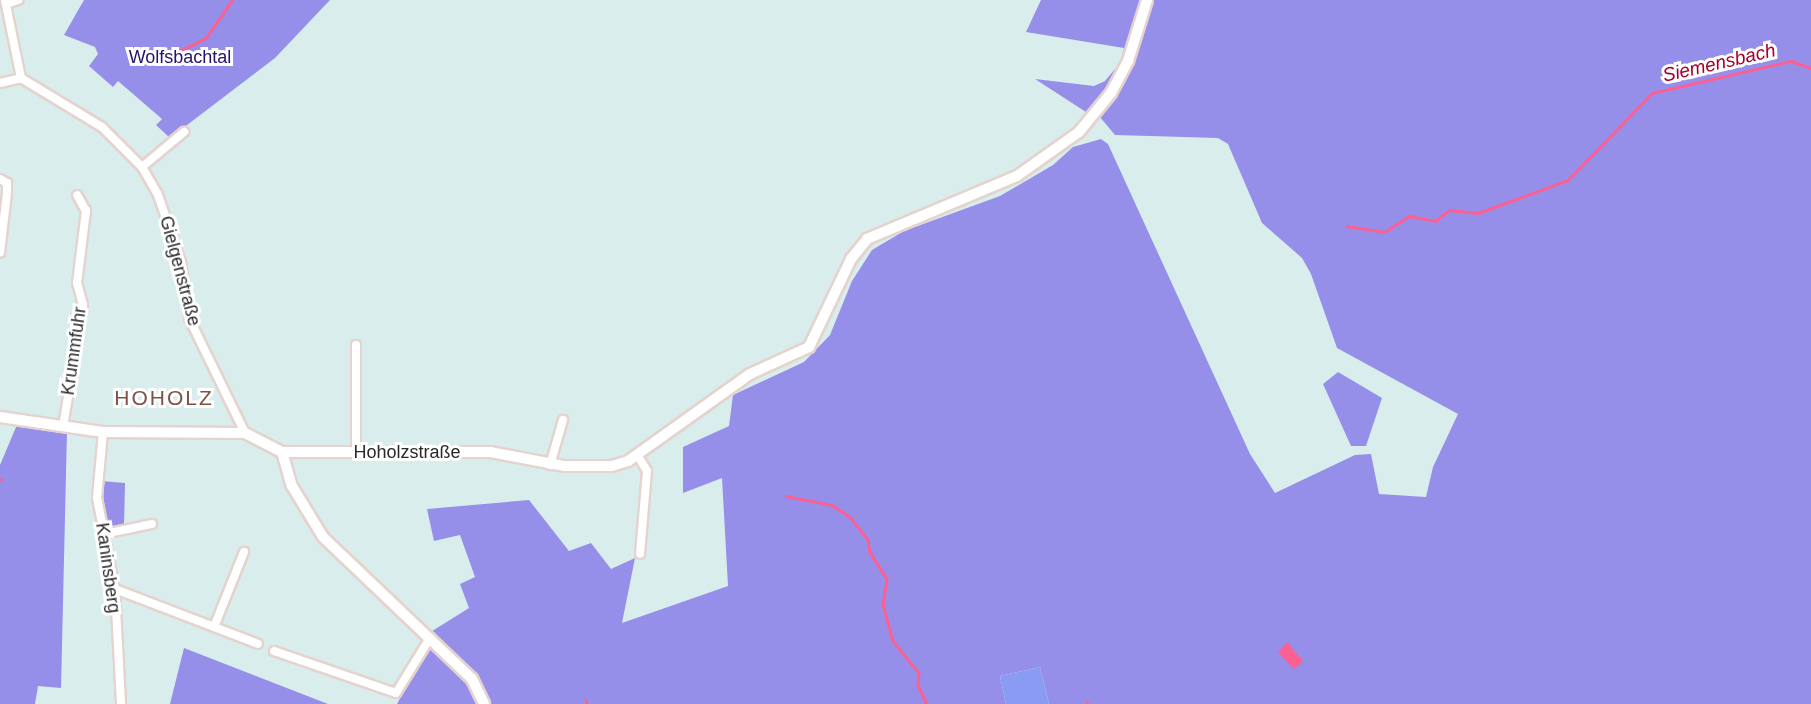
<!DOCTYPE html>
<meta charset="utf-8">
<style>
body{margin:0}
#map{position:relative;width:1811px;height:704px;overflow:hidden;background:#d9eded;font-family:Arial,sans-serif}
div>[style]{position:absolute}
[style*='--x']{left:calc(var(--x)*1px);top:calc(var(--y)*1px);width:calc(var(--w)*1px);rotate:calc(var(--a)*1deg)}
.green>*{inset:0;background:#958fea}
.pitch>*{inset:0;background:#899bf3}
.water>*{inset:0;background:#fb6093}
.stream>*{height:2.5px;margin:-1.25px;padding:0 1.25px;transform-origin:1.25px;border-radius:1.25px;background:#fb6093}
.roads{filter:drop-shadow(2px 0 #e4d3ce) drop-shadow(-2px 0 #e4d3ce) drop-shadow(0 2px #e4d3ce) drop-shadow(0 -2px #e4d3ce)}
.minor>*{height:8px;margin:-4px;padding:0 4px;transform-origin:4px;border-radius:4px;background:#fff}
.tertiary>*{height:10px;margin:-5px;padding:0 5px;transform-origin:5px;border-radius:5px;background:#fff}
span{translate:-50% -50%;white-space:nowrap;text-align:center;line-height:1.15;-webkit-text-stroke:6px #fff;paint-order:stroke}
.park-label{font-size:18px;color:#24126d}
.street-label{font-size:18px;color:#292929}
.water-label{font-size:19px;color:#a60029;font-style:italic}
.quarter-label{font-size:21px;color:#7e5245;letter-spacing:2px}
</style>
<div id="map">
<div class="green">
<i style="clip-path:polygon(84px 0,330px 0,275px 58px,170px 138px,156px 125px,162px 119px,118px 81px,113px 87px,89px 66px,98px 54px,95px 47px,64px 35px)"></i>
<i style="clip-path:polygon(1041px 0,1811px 0,1811px 704px,1049px 704px,1040px 667px,1000px 676px,1006px 704px,490px 704px,475px 676px,429px 633px,469px 608px,460px 584px,475px 577px,460px 535px,434px 541px,427px 509px,529px 500px,569px 551px,591px 543px,611px 569px,635px 558px,622px 623px,728px 586px,722px 478px,683px 493px,683px 447px,729px 426px,733px 395px,804px 362px,830px 335px,852px 281px,872px 250px,904px 231px,1000px 196px,1053px 165px,1073px 147px,1101px 139px,1108px 144px,1250px 454px,1275px 493px,1355px 455px,1371px 454px,1379px 494px,1426px 497px,1433px 467px,1458px 414px,1337px 348px,1311px 274px,1302px 258px,1262px 223px,1228px 144px,1218px 138px,1115px 135px,1094px 110px,1089px 114px,1035px 79px,1094px 86px,1105px 81px,1120px 63px,1124px 48px,1026px 32px)"></i>
<i style="clip-path:polygon(1338px 372px,1382px 398px,1366px 446px,1351px 446px,1323px 384px)"></i>
<i style="clip-path:polygon(19px 420px,67px 431px,61px 688px,38px 686px,35px 704px,0 704px,0 465px)"></i>
<i style="clip-path:polygon(101px 481px,125px 483px,124px 527px,108px 530px)"></i>
<i style="clip-path:polygon(432px 647px,474px 690px,480px 704px,397px 704px,427px 648px)"></i>
<i style="clip-path:polygon(184px 648px,328px 704px,170px 704px)"></i>
</div>
<div class="pitch">
<i style="clip-path:polygon(1040px 667px,1049px 704px,1006px 704px,1000px 676px)"></i>
</div>
<div class="water">
<i style="clip-path:polygon(1287px 642px,1303px 661px,1294px 669px,1278px 652px)"></i>
</div>
<div class="stream">
<i style="--x:145;--y:59;--w:14;--a:8"></i>
<i style="--x:159;--y:61;--w:52;--a:-26.1"></i>
<i style="--x:206;--y:38;--w:46;--a:-55.6"></i>
<i style="--x:1347;--y:226;--w:37;--a:9"></i>
<i style="--x:1384;--y:232;--w:31;--a:-32"></i>
<i style="--x:1410;--y:216;--w:25;--a:11"></i>
<i style="--x:1435;--y:221;--w:18;--a:-38"></i>
<i style="--x:1449;--y:210;--w:29;--a:6"></i>
<i style="--x:1478;--y:213;--w:96;--a:-20.1"></i>
<i style="--x:1568;--y:180;--w:121;--a:-46"></i>
<i style="--x:1652;--y:93;--w:143;--a:-13"></i>
<i style="--x:1791;--y:61;--w:21;--a:19"></i>
<i style="--x:0;--y:480;--w:1;--a:-45"></i>
<i style="--x:786;--y:496;--w:47;--a:11.1"></i>
<i style="--x:832;--y:505;--w:23;--a:34"></i>
<i style="--x:851;--y:518;--w:28;--a:52"></i>
<i style="--x:868;--y:540;--w:12;--a:81"></i>
<i style="--x:870;--y:552;--w:32;--a:58"></i>
<i style="--x:887;--y:579;--w:25;--a:99"></i>
<i style="--x:883;--y:604;--w:38;--a:75"></i>
<i style="--x:893;--y:641;--w:41;--a:50.9"></i>
<i style="--x:919;--y:673;--w:12;--a:95"></i>
<i style="--x:918;--y:685;--w:21;--a:65"></i>
<i style="--x:586;--y:700;--w:4;--a:76"></i>
<i style="--x:1087;--y:702;--w:2;--a:63"></i>
</div>
<div class="roads">
<div class="minor">
<i style="--x:5;--y:0;--w:80;--a:78.4"></i>
<i style="--x:21;--y:78;--w:95;--a:31.2"></i>
<i style="--x:102;--y:127;--w:57;--a:45"></i>
<i style="--x:142;--y:167;--w:32;--a:60"></i>
<i style="--x:158;--y:195;--w:71;--a:71.1"></i>
<i style="--x:181;--y:262;--w:57;--a:81.9"></i>
<i style="--x:189;--y:318;--w:128;--a:64"></i>
<i style="--x:6;--y:4;--w:13;--a:-18"></i>
<i style="--x:0;--y:83;--w:22;--a:-13"></i>
<i style="--x:142;--y:167;--w:55;--a:-39.8"></i>
<i style="--x:0;--y:179;--w:8;--a:30"></i>
<i style="--x:7;--y:183;--w:10;--a:90"></i>
<i style="--x:7;--y:193;--w:60;--a:96.7"></i>
<i style="--x:63;--y:427;--w:124;--a:-80.7"></i>
<i style="--x:83;--y:305;--w:23;--a:-105"></i>
<i style="--x:77;--y:283;--w:73;--a:-82.9"></i>
<i style="--x:86;--y:211;--w:18;--a:-119"></i>
<i style="--x:103;--y:432;--w:66;--a:95.2"></i>
<i style="--x:97;--y:498;--w:93;--a:78.8"></i>
<i style="--x:115;--y:589;--w:115;--a:87"></i>
<i style="--x:356;--y:452;--w:107;--a:-90"></i>
<i style="--x:638;--y:456;--w:17;--a:59"></i>
<i style="--x:647;--y:471;--w:83;--a:94.8"></i>
<i style="--x:550;--y:465;--w:47;--a:-73.9"></i>
<i style="--x:104;--y:534;--w:49;--a:-11.8"></i>
<i style="--x:115;--y:589;--w:153;--a:21"></i>
<i style="--x:214;--y:627;--w:81;--a:-68.2"></i>
<i style="--x:274;--y:651;--w:129;--a:19"></i>
<i style="--x:396;--y:693;--w:65;--a:-58.3"></i>
</div>
<div class="tertiary">
<i style="--x:0;--y:417;--w:104;--a:8.3"></i>
<i style="--x:103;--y:432;--w:142;--a:0.4"></i>
<i style="--x:245;--y:433;--w:42;--a:27.2"></i>
<i style="--x:282;--y:452;--w:208;--a:0"></i>
<i style="--x:490;--y:452;--w:75;--a:10.7"></i>
<i style="--x:564;--y:466;--w:48;--a:0"></i>
<i style="--x:612;--y:466;--w:17;--a:-17"></i>
<i style="--x:628;--y:461;--w:150;--a:-35.5"></i>
<i style="--x:750;--y:374;--w:65;--a:-24.6"></i>
<i style="--x:809;--y:347;--w:98;--a:-64.5"></i>
<i style="--x:851;--y:259;--w:26;--a:-51"></i>
<i style="--x:867;--y:239;--w:163;--a:-22.8"></i>
<i style="--x:1017;--y:176;--w:76;--a:-35.4"></i>
<i style="--x:1079;--y:132;--w:50;--a:-50.6"></i>
<i style="--x:1111;--y:93;--w:36;--a:-62"></i>
<i style="--x:1128;--y:61;--w:64;--a:-72.7"></i>
<i style="--x:282;--y:452;--w:35;--a:74"></i>
<i style="--x:292;--y:486;--w:60;--a:58.7"></i>
<i style="--x:323;--y:537;--w:206;--a:43.6"></i>
<i style="--x:472;--y:679;--w:28;--a:64"></i>
</div>
</div>
<div class="park-label">
<span style="left:180px;top:57px">Wolfsbachtal</span>
</div>
<div class="street-label">
<span style="left:180px;top:271px;rotate:75deg">Gielgenstraße</span>
<span style="left:74px;top:351px;rotate:-82deg">Krummfuhr</span>
<span style="left:407px;top:452px">Hoholzstraße</span>
<span style="left:108px;top:568px;rotate:82deg">Kaninsberg</span>
</div>
<div class="water-label">
<span style="left:1719px;top:63px;rotate:-13deg">Siemensbach</span>
</div>
<div class="quarter-label">
<span style="left:164px;top:398px">HOHOLZ</span>
</div>
</div>
